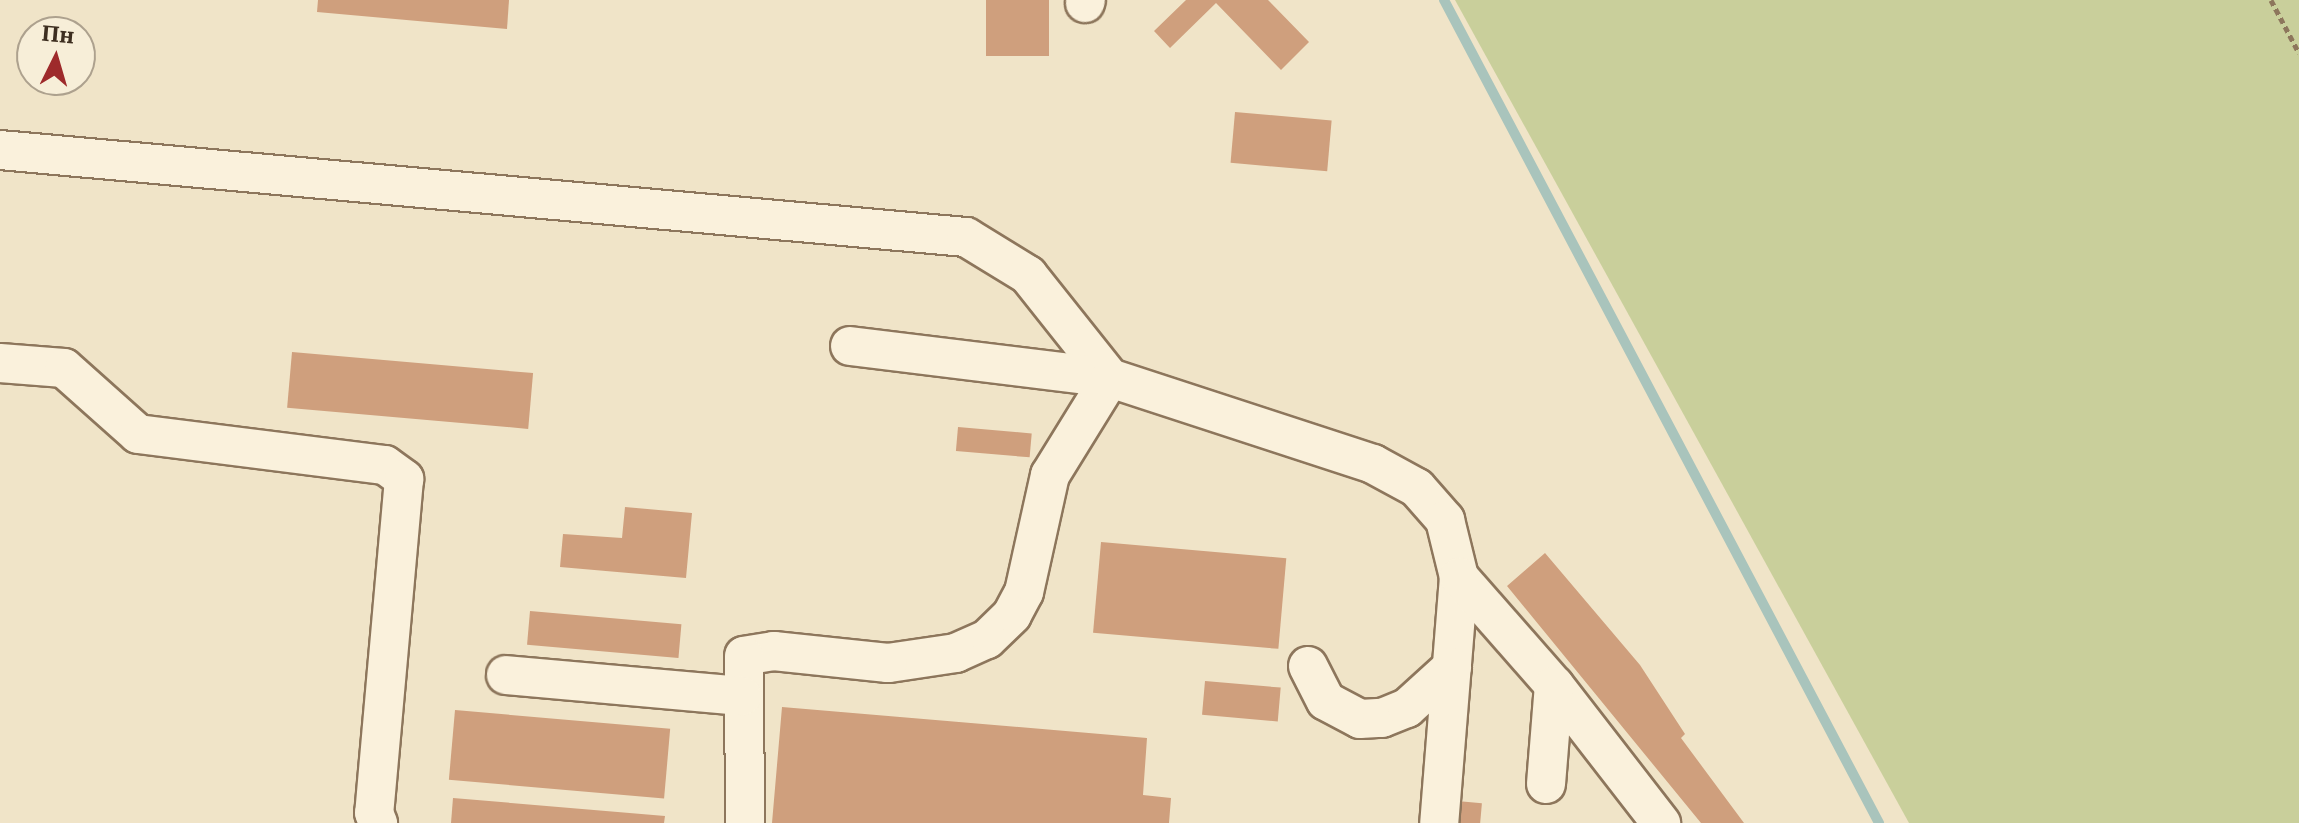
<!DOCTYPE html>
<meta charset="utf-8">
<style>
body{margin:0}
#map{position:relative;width:2299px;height:823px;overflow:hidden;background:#f0e4c8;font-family:"IBM Plex Serif",serif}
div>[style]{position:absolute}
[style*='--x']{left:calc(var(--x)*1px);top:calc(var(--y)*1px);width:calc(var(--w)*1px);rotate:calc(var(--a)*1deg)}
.green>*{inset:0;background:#c9cf9b}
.stream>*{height:10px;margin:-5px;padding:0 5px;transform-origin:5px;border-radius:5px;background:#a9c4bc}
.building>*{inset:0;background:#cf9f7d;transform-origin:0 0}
.path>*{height:5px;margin-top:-2.5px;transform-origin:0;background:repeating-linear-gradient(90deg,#8d765c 0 6px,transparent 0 10px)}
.roads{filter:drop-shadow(2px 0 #8d765c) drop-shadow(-2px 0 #8d765c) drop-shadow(0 2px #8d765c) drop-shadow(0 -2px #8d765c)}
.minor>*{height:38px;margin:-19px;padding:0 19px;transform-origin:19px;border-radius:19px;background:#faf1dc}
span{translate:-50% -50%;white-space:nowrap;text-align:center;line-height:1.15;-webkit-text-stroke:6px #f7eed8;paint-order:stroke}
.north{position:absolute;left:16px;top:16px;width:80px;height:80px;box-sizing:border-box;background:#f7eed8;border:2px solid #ada18e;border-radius:50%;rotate:5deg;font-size:22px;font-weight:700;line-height:32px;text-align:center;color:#3d2e20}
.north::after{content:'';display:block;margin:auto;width:28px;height:36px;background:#9e2a2b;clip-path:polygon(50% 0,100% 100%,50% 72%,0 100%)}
</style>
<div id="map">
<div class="green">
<i style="clip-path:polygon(1455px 0,2299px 0,2299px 823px,1909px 823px)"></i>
</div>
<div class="stream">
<i style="--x:1444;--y:0;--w:931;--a:62.14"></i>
</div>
<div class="building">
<i style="clip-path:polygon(318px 0,509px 0,507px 29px,317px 12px)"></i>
<i style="left:986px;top:0;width:63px;height:56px"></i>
<i style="clip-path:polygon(1186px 0,1268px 0,1309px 42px,1281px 70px,1216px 3px,1170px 48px,1154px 31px)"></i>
<i style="left:1235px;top:112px;width:97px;height:51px;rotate:5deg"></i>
<i style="left:292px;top:352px;width:242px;height:56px;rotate:5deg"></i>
<i style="left:958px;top:427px;width:74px;height:24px;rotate:5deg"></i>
<i style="clip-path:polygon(625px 507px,692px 513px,686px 578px,560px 567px,563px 534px,622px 538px)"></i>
<i style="left:1101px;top:542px;width:186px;height:91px;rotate:5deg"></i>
<i style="clip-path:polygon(1545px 553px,1640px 665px,1685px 734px,1681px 738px,1744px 823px,1701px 823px,1507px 586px)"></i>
<i style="left:530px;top:611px;width:152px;height:34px;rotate:5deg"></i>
<i style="left:1205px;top:681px;width:76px;height:34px;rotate:5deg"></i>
<i style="clip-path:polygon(782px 707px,1147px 738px,1143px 795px,1171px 798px,1169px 823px,772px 823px)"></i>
<i style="left:455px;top:710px;width:216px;height:70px;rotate:5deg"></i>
<i style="clip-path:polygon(453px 798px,665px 816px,664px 823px,451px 823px)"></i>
<i style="left:1457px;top:801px;width:25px;height:22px;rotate:5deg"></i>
</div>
<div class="path">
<i style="--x:2271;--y:0;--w:60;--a:62.2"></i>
</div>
<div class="roads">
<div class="minor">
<i style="--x:1085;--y:3;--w:3;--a:-72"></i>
<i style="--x:0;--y:150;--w:970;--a:5.15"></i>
<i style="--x:966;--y:237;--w:73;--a:31.5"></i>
<i style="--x:1028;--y:275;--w:132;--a:51.5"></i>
<i style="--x:1110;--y:378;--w:114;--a:121.7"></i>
<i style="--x:1050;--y:475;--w:120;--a:102.5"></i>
<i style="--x:1024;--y:592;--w:26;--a:118"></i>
<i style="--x:1012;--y:615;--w:35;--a:136"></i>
<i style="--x:987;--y:639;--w:34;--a:156"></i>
<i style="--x:956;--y:653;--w:69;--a:171.6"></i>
<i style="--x:888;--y:663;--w:115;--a:-174"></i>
<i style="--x:774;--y:651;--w:30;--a:171"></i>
<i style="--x:744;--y:656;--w:167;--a:89.7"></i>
<i style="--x:850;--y:346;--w:262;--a:7"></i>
<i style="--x:1110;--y:378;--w:277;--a:18.1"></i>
<i style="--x:1373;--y:464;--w:50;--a:28.6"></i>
<i style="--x:1417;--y:488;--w:43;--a:48.8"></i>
<i style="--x:1445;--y:520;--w:59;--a:76.2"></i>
<i style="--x:1459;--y:577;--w:247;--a:94.6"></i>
<i style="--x:0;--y:363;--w:64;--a:4.5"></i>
<i style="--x:64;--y:368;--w:99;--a:41.7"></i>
<i style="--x:138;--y:434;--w:249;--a:7.2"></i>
<i style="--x:385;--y:465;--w:24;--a:36"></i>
<i style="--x:404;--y:479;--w:335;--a:95.1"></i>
<i style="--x:374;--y:813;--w:11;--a:68"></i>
<i style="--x:1459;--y:577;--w:144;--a:48.7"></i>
<i style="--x:1554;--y:685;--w:175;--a:52.2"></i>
<i style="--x:1308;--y:666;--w:39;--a:63"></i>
<i style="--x:1326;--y:701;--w:38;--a:28"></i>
<i style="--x:1360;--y:719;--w:22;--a:-3"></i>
<i style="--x:1382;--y:718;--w:27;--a:-22"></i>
<i style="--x:1407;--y:708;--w:61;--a:-42.3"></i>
<i style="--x:506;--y:675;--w:237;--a:5.1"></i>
<i style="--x:1546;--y:784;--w:99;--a:-85.4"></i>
</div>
</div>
<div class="north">Пн</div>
</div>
